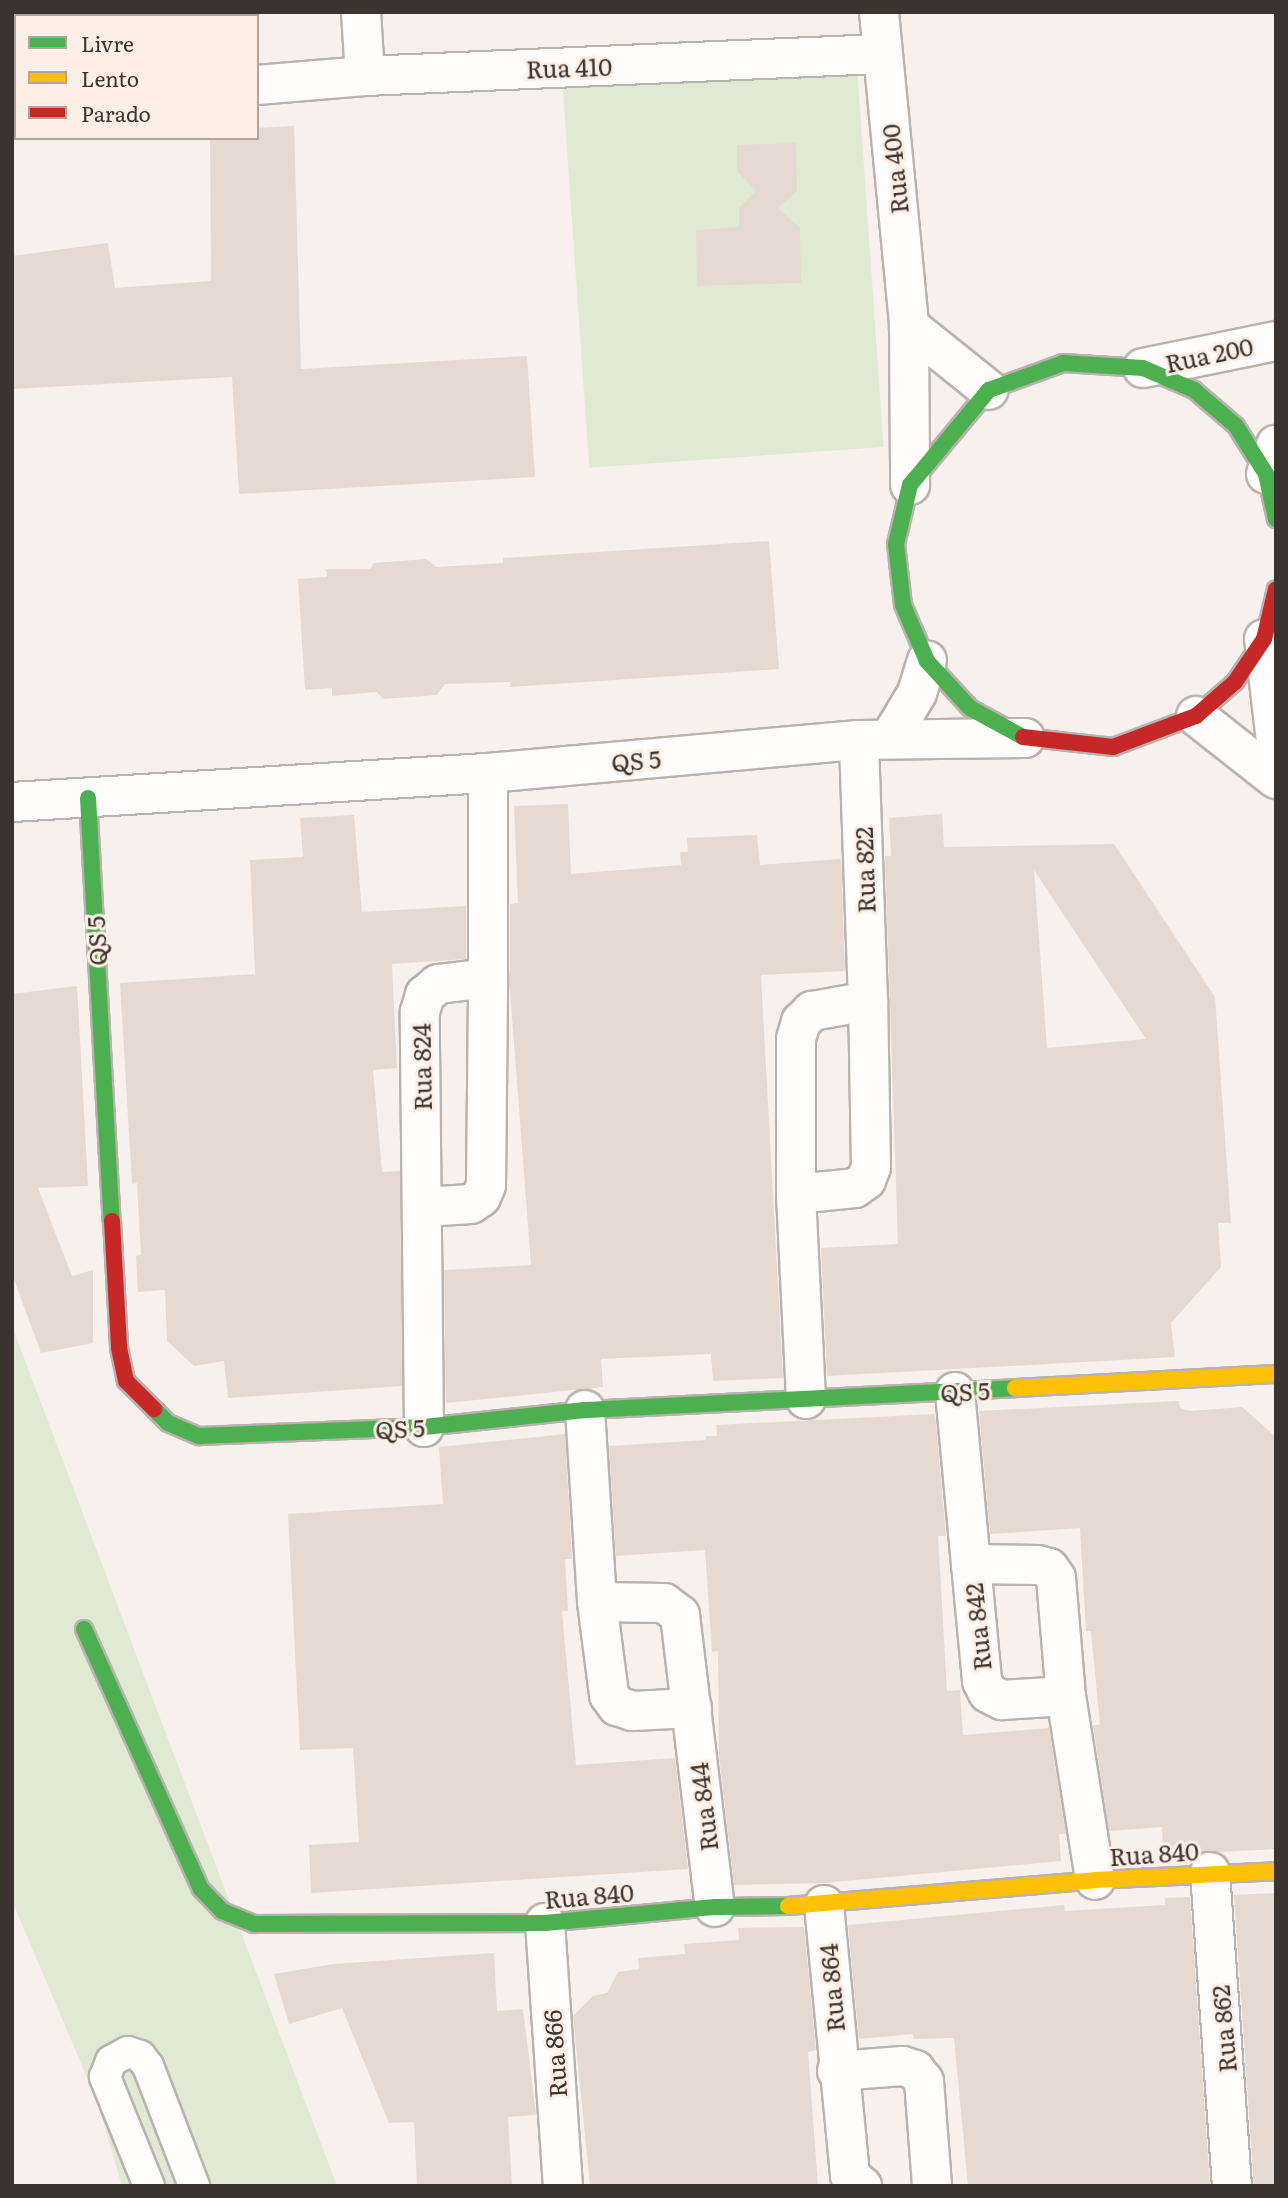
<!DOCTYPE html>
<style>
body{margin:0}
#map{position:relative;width:1288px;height:2198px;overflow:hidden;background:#f8f0ec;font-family:Literata,serif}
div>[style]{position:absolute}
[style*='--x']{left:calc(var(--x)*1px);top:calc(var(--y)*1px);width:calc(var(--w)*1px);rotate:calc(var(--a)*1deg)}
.green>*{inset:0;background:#e0ead2;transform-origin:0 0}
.building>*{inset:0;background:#e6d9d2}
.roads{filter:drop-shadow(2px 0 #b9b2ae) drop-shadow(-2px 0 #b9b2ae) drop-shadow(0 2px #b9b2ae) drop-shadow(0 -2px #b9b2ae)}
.lane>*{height:30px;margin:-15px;padding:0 15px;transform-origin:15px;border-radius:15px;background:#fefdfc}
.street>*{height:38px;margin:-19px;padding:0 19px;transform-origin:19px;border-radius:19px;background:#fefdfc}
.fast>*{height:16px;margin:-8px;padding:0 8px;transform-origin:8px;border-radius:8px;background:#4caf50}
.slow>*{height:16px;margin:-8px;padding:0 8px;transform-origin:8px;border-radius:8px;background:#ffc107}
.jam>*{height:16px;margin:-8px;padding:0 8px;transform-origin:8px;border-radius:8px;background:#c62828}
span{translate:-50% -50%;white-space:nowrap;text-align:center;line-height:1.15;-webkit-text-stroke:6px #feefe6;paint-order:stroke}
.street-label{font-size:24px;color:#3b332f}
.frame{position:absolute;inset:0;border:14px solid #3b332f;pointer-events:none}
.legend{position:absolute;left:14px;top:14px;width:245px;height:126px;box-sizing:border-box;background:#feefe6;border:2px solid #b0a49d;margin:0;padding:9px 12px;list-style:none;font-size:21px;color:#3b332f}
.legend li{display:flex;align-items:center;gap:14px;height:35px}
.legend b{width:35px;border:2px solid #b0a49d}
</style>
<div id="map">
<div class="green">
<i style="left:857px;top:67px;width:381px;height:295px;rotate:86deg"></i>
<i style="clip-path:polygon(12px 1326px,337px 2186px,122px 2186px,97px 2101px,12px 1901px)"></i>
</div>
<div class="building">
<i style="clip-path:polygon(294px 126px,301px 369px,527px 356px,535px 477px,239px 494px,232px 377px,12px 389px,12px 256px,108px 243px,115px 288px,211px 281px,210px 138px,257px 138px,257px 128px)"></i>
<i style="clip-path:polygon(796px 143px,797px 191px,778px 208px,800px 228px,801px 283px,697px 286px,696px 230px,739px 227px,739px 208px,756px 191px,737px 171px,737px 145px)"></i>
<i style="clip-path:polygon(769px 541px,779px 669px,510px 687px,510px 682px,445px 684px,437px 695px,383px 699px,377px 692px,332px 696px,332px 688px,305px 690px,298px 579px,327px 577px,326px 569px,370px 569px,374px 563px,426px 559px,437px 567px,503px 563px,503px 558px)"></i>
<i style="clip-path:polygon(568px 804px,571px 874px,681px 865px,680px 852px,688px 852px,687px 838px,757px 835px,760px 865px,841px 859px,845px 971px,761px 975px,783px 1378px,713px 1381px,711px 1354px,601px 1359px,603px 1387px,446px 1403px,444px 1270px,531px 1265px,510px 991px,510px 904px,518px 903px,514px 806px)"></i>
<i style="clip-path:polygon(evenodd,942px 814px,944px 847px,1114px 844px,1215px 997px,1231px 1223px,1218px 1223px,1221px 1267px,1171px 1323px,1175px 1357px,827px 1376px,821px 1248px,898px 1244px,885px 856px,891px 856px,889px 818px,942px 814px,1034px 870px,1146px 1039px,1047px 1048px,1034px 870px)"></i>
<i style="clip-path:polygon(354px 815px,362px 912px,466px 906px,466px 959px,392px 964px,397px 1068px,373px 1070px,382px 1172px,400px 1171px,402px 1386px,228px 1398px,224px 1361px,194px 1366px,167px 1341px,165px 1290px,138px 1292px,136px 1256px,141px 1255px,137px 1183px,132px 1184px,120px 983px,255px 974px,250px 860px,303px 857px,300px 818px)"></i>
<i style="clip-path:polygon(77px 986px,88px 1186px,38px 1188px,72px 1276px,93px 1270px,93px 1343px,41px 1353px,12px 1274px,12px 994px)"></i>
<i style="clip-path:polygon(1179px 1401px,1180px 1408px,1190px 1411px,1242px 1407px,1276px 1437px,1276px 1849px,1163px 1855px,1162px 1827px,1109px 1831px,1093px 1725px,1100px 1725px,1091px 1631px,1086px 1631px,1080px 1528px,990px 1534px,979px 1411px)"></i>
<i style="clip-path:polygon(935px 1414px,946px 1536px,938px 1536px,947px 1691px,960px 1690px,963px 1735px,1049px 1728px,1066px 1834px,1059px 1834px,1061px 1861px,823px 1883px,734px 1885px,719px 1755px,718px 1651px,712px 1652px,705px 1550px,616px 1556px,609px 1446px,706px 1440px,706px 1436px,717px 1436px,716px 1425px)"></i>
<i style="clip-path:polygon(565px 1434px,572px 1559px,565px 1559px,568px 1611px,562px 1611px,576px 1765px,675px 1758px,688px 1869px,311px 1893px,309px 1845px,359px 1842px,353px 1748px,300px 1750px,288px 1514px,443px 1504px,439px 1447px)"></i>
<i style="clip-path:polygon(1276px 1893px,1276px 2186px,1254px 2186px,1234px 1895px)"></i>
<i style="clip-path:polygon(1190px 1897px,1210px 2186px,968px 2186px,954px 2038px,914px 2039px,913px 2034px,859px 2039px,848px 1925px,1064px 1905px,1065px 1911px,1165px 1905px,1165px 1898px)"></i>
<i style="clip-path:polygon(804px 1927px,816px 2050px,808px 2052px,818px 2186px,590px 2186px,573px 2016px,593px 1996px,607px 1993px,618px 1972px,639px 1969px,638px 1958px,685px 1954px,684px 1944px,739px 1940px,738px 1928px)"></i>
<i style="clip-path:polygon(494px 1953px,497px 2011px,523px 2009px,536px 2115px,508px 2117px,512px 2186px,417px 2186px,414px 2122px,389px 2123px,342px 2008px,289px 2024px,274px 1974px,333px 1964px)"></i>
</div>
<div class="roads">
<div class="lane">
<i style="--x:149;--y:2186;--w:118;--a:-112"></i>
<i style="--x:105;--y:2077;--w:17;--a:-69"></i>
<i style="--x:111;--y:2061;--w:19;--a:-28"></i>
<i style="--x:128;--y:2052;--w:13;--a:18"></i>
<i style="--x:140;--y:2056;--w:13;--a:51"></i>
<i style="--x:148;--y:2066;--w:129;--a:69"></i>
</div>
<div class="street">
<i style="--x:361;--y:12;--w:64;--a:86.4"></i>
<i style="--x:879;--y:12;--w:315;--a:84.5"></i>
<i style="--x:909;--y:326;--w:159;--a:89.6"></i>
<i style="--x:257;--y:85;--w:108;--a:-4.8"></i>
<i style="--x:365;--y:76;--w:517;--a:-2.44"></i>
<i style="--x:12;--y:106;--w:4;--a:0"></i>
<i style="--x:909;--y:326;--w:102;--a:38.7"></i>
<i style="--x:1143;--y:368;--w:136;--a:-11.5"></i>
<i style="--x:1266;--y:474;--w:31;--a:-71"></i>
<i style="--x:1264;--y:639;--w:103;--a:83.3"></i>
<i style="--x:1196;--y:716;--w:102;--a:38.2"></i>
<i style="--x:890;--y:738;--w:52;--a:-59"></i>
<i style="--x:917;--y:693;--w:34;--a:-73"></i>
<i style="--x:12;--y:802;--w:477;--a:-3.5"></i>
<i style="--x:488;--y:773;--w:372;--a:-5.1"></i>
<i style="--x:859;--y:740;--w:166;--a:-0.7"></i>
<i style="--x:796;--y:1194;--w:59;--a:-5.8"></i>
<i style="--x:855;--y:1188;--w:14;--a:-36"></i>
<i style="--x:866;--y:1180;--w:14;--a:-69"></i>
<i style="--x:871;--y:1167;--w:166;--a:-91"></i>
<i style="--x:424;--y:1207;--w:47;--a:-3.7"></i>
<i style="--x:471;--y:1204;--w:12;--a:-35"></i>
<i style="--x:481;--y:1197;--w:13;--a:-67"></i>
<i style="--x:486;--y:1185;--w:207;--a:-89.4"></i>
<i style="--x:955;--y:1392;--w:173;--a:84.7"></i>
<i style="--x:971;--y:1564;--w:67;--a:0.9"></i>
<i style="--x:1038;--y:1565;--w:11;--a:15"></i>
<i style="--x:1049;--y:1568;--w:12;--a:55"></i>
<i style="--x:1056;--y:1578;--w:118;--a:85.2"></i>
<i style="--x:1066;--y:1696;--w:186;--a:81"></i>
<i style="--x:806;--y:1399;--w:205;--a:-92.8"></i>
<i style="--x:796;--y:1194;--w:155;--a:-90"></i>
<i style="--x:796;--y:1039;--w:18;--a:-74"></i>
<i style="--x:801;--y:1022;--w:16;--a:-45"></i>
<i style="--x:812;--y:1011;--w:57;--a:-10.1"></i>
<i style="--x:868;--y:1001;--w:261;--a:-92"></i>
<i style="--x:585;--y:1410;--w:192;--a:86.4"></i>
<i style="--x:597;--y:1602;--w:67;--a:0.9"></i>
<i style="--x:664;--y:1603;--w:20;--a:37"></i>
<i style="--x:680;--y:1615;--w:294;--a:83.2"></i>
<i style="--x:424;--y:1427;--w:415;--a:-90.6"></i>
<i style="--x:420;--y:1012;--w:18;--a:-74"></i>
<i style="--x:425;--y:995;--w:17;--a:-40"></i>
<i style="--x:438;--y:984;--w:50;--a:-6.8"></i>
<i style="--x:488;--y:978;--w:205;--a:-90"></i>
<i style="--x:971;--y:1564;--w:118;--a:84.6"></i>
<i style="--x:982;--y:1681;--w:13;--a:63"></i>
<i style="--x:988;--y:1693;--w:16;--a:27"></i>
<i style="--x:1002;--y:1700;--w:64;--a:-3.6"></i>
<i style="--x:597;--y:1602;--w:94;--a:82.6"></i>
<i style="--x:609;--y:1695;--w:14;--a:54"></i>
<i style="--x:617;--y:1706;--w:16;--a:18"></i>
<i style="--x:632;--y:1711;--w:60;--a:-2.9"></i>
<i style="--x:1210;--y:1872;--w:315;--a:86"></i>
<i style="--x:824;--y:1905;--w:272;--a:84.5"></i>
<i style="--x:850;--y:2176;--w:16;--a:40"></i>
<i style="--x:545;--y:1923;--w:264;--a:86.1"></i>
<i style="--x:837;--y:2071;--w:66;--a:-4.3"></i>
<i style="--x:903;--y:2066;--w:13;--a:18"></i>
<i style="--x:915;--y:2070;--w:14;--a:51"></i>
<i style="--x:924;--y:2081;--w:105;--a:85.6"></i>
</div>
<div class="fast">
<i style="--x:1023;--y:737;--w:60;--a:-151.3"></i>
<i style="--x:970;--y:708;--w:64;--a:-132.5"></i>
<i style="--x:927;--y:661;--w:61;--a:-113.2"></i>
<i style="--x:903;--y:605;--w:61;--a:-96.5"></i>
<i style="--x:896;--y:544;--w:61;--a:-76.7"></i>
<i style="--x:910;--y:485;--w:124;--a:-50.3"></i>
<i style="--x:989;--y:390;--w:79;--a:-20"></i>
<i style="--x:1063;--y:363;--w:80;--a:3.6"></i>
<i style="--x:1143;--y:368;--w:56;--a:23.3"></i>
<i style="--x:1194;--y:390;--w:55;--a:40.6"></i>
<i style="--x:1236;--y:426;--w:57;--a:58"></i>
<i style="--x:1266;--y:474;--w:46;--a:77.5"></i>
<i style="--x:88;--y:798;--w:424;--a:86.8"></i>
<i style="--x:154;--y:1409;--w:20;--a:45"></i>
<i style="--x:168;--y:1423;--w:34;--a:23"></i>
<i style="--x:199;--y:1436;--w:225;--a:-2.3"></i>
<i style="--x:424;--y:1427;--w:162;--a:-6"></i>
<i style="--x:585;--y:1410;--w:431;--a:-2.9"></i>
<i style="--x:84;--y:1629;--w:285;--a:65.8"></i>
<i style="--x:201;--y:1889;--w:30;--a:46"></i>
<i style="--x:222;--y:1911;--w:35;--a:22"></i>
<i style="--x:254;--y:1924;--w:291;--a:-0.2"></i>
<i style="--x:545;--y:1923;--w:171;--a:-5.4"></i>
<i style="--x:715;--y:1907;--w:73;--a:-0.8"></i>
</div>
<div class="slow">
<i style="--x:1015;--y:1388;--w:261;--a:-3.1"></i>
<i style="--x:788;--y:1906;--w:308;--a:-4.8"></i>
<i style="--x:1095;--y:1880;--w:181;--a:-2.8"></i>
</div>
<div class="jam">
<i style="--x:1023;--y:737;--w:91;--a:6.3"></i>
<i style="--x:1113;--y:747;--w:89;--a:-20.5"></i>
<i style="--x:1196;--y:716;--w:52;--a:-41.1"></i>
<i style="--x:1235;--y:682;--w:52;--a:-56"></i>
<i style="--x:1264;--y:639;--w:51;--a:-76.5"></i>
<i style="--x:112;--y:1221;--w:127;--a:86.8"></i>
<i style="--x:119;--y:1348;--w:34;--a:78"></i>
<i style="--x:126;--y:1381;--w:40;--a:45"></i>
</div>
</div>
<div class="street-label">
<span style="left:569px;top:67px;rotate:-2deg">Rua 410</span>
<span style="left:894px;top:169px;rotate:-96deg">Rua 400</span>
<span style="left:1209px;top:354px;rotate:-12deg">Rua 200</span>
<span style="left:636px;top:760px;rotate:-5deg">QS 5</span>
<span style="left:864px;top:870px;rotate:-92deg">Rua 822</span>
<span style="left:96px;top:941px;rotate:-93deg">QS 5</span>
<span style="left:421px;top:1067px;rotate:-91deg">Rua 824</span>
<span style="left:965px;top:1391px;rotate:-3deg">QS 5</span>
<span style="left:400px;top:1428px;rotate:-3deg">QS 5</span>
<span style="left:977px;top:1627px;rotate:-96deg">Rua 842</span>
<span style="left:703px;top:1807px;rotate:-97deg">Rua 844</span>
<span style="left:1154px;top:1853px;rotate:-4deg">Rua 840</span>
<span style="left:589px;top:1895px;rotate:-5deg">Rua 840</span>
<span style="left:831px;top:1988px;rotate:-95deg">Rua 864</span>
<span style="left:1223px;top:2029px;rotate:-95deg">Rua 862</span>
<span style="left:554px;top:2054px;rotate:-94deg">Rua 866</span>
</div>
<div class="frame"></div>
<ul class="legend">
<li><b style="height:9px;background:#4caf50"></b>Livre</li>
<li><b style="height:9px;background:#ffc107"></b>Lento</li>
<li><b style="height:9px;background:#c62828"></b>Parado</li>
</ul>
</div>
